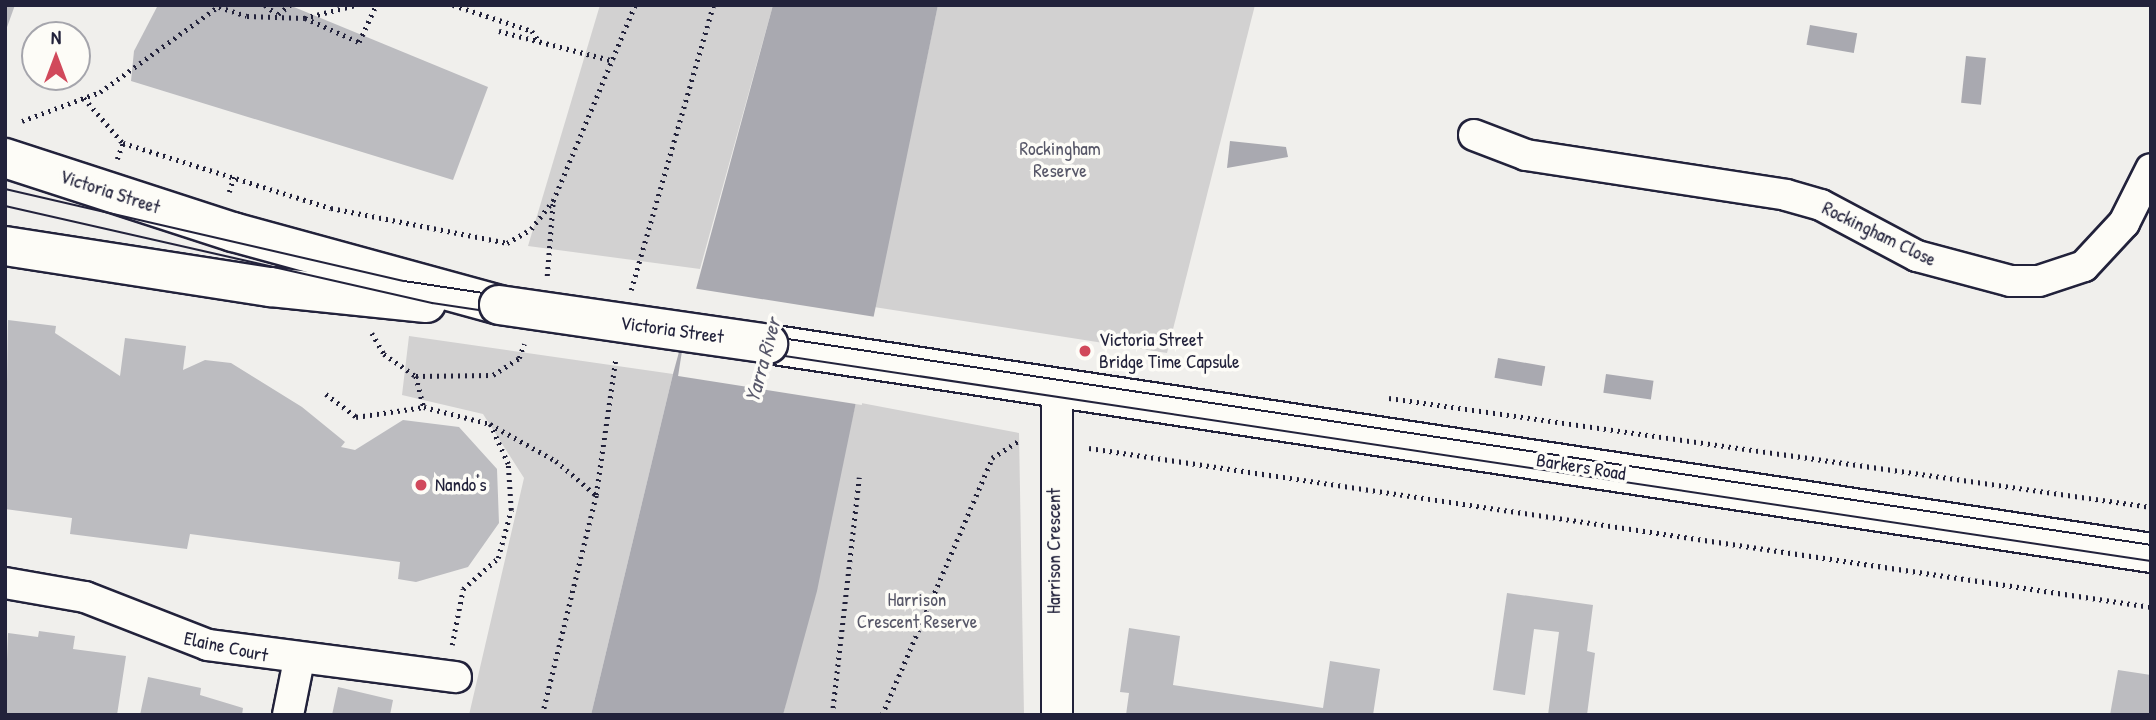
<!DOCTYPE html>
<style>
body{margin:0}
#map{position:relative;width:2156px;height:720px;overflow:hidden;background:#f0efec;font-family:"Patrick Hand",sans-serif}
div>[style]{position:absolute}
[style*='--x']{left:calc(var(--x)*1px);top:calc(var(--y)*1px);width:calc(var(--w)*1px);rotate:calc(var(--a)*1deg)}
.green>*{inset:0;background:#d2d1d1}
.water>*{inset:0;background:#a9a9b0;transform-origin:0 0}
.pier>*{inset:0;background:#f0efec;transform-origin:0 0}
.building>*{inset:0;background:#bcbcc0}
.path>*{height:4.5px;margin-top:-2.25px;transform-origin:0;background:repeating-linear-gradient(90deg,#22223b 0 2px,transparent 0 7px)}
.roads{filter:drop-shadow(2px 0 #22223b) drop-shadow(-2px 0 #22223b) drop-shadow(0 2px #22223b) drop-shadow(0 -2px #22223b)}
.minor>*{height:30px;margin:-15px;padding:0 15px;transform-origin:15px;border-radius:15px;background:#fdfcf7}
.primary>*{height:38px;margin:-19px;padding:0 19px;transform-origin:19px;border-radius:19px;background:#fdfcf7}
.tram>*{height:2px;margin:-1px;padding:0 1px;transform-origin:1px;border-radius:1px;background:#22223b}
.bridges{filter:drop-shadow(2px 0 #22223b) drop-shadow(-2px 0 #22223b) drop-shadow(0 2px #22223b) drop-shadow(0 -2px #22223b)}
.primary-bridge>*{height:38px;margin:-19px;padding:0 19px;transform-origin:19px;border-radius:19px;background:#fdfcf7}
.dots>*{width:19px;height:19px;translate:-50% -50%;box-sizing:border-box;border:4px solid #fdfcf7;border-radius:50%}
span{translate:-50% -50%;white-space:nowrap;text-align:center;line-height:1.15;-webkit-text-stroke:7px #fdfcf7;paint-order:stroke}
.park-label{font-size:19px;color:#575768}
.street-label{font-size:19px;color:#22223b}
.poi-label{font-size:19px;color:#22223b}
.left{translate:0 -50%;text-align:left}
.water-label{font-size:21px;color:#58586a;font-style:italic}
.frame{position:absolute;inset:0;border:7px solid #22223b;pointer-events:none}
.north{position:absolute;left:21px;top:21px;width:70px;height:70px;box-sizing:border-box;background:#fdfcf7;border:2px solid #a5a5ac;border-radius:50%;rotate:0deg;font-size:19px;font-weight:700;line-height:28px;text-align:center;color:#22223b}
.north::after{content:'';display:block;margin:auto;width:24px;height:32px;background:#d1495b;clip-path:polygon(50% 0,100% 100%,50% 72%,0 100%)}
</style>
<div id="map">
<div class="green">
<i style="clip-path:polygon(600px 5px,773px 5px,700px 269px,528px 246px)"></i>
<i style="clip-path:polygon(938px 5px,1255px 5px,1167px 353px,874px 307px)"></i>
<i style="clip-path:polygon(409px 336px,673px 374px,591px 715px,469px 715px,524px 478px,483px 414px,402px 395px)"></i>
<i style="clip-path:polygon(856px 402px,1019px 433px,1024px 715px,783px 715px)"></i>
</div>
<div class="water">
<i style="clip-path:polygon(773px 5px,938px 5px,817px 591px,783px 715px,591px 715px,673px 374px)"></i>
<i style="left:1810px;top:25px;width:48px;height:20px;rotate:10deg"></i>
<i style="left:1966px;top:56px;width:20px;height:47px;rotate:6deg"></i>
<i style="clip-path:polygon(1230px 141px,1286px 147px,1288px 157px,1227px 168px)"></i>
<i style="left:1498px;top:358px;width:48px;height:20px;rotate:10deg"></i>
<i style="left:1606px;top:374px;width:48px;height:19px;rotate:8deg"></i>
</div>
<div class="pier">
<i style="left:692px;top:288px;width:186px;height:89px;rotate:9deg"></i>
</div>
<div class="building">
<i style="clip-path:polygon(5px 5px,15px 5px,6px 30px,5px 30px)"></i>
<i style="clip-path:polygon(158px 5px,289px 5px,488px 87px,453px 180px,131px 81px,134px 51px)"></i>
<i style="clip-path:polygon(8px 320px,56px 326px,55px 333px,120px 376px,125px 338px,186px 346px,183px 370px,205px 360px,231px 363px,302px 407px,345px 442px,341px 447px,355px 450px,403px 420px,459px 427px,497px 469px,499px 523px,468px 567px,416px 582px,398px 579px,400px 562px,190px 534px,187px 549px,70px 534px,72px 518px,5px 509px)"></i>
<i style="clip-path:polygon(1507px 593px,1593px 605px,1587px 651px,1595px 653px,1587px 715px,1548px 715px,1559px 632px,1534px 629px,1525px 695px,1493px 690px)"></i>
<i style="clip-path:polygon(1129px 628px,1180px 636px,1173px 685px,1323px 708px,1330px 661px,1380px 669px,1373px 715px,1126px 715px,1129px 693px,1120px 692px)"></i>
<i style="clip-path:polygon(39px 631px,75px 636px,73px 649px,126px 656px,117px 715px,5px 715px,8px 633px,38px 637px)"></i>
<i style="clip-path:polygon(2118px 670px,2151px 675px,2151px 715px,2110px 715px)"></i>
<i style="clip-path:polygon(148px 677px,201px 688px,200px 695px,243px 708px,242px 715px,140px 715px)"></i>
<i style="clip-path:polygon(338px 687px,393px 700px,390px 715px,332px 715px)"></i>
</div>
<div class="path">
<i style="--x:265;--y:5;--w:15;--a:37"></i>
<i style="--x:453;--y:5;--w:83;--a:18.2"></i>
<i style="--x:532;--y:31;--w:12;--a:55"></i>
<i style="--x:219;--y:7;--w:29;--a:18"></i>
<i style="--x:247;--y:16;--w:57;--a:2"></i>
<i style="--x:304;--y:18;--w:54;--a:-14"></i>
<i style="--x:278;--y:14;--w:15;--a:-37"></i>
<i style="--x:305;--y:18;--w:59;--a:24"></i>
<i style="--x:359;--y:42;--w:41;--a:-65.3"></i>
<i style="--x:499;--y:31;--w:119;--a:14.6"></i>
<i style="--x:84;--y:98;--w:60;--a:49.1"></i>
<i style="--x:123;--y:143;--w:218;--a:17.4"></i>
<i style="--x:331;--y:208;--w:179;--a:11.2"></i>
<i style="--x:507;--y:243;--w:28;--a:-30"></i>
<i style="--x:531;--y:229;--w:36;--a:-52"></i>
<i style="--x:553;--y:201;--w:212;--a:-67.3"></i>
<i style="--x:22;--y:121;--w:83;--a:-20.4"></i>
<i style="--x:100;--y:92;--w:148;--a:-35.9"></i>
<i style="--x:117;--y:159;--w:17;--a:-69"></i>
<i style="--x:229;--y:192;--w:16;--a:-72"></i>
<i style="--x:547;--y:276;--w:74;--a:-85.4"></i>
<i style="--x:631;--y:290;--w:297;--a:-73.9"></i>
<i style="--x:372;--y:333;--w:24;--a:60"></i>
<i style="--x:384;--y:354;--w:39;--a:35"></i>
<i style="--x:416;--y:376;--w:77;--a:-0.7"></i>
<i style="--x:493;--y:375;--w:31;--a:-33"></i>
<i style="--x:519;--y:358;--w:15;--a:-70"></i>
<i style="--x:416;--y:376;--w:32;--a:76"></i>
<i style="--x:424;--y:407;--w:68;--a:14.4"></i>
<i style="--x:490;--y:424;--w:76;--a:29.3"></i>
<i style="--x:556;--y:461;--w:52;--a:40.4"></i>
<i style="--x:326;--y:394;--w:38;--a:37"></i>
<i style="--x:356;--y:417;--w:69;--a:-8.4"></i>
<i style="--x:1389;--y:398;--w:770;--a:8.14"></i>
<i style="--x:1089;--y:448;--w:1074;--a:8.51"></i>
<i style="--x:452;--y:645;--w:57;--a:-78.9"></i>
<i style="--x:463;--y:589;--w:47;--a:-41.5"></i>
<i style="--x:498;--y:558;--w:50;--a:-74.8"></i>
<i style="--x:511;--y:510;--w:46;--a:-93.7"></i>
<i style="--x:508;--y:464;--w:44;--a:-114.2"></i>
<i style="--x:542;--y:715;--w:227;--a:-76.2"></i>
<i style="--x:596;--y:495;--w:139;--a:-81.8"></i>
<i style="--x:832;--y:715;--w:239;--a:-83.5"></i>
<i style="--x:882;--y:715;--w:280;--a:-66.8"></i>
<i style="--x:992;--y:458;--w:33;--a:-33"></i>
</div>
<div class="roads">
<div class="minor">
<i style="--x:1474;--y:135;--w:56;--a:21"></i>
<i style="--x:1526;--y:155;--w:263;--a:8.7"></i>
<i style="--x:1786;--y:195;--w:36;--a:16"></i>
<i style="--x:1821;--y:205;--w:109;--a:28"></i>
<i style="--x:1917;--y:256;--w:96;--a:15"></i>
<i style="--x:2010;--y:281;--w:29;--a:0"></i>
<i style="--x:2039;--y:281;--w:47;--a:-18.4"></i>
<i style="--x:2084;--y:266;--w:59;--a:-47.1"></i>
<i style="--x:2124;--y:223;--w:60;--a:-63.4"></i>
<i style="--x:1057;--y:388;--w:327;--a:90"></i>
<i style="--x:5;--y:583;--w:81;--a:9.9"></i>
<i style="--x:85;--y:597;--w:132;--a:21.3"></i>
<i style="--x:208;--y:645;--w:250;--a:7.4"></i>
<i style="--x:288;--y:715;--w:56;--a:-78.7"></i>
</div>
<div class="primary">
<i style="--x:5;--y:158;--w:240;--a:18"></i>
<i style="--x:233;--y:232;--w:276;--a:15.3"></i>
<i style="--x:5;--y:246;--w:269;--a:8.8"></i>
<i style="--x:271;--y:287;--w:156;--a:5.9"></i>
<i style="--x:768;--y:344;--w:1399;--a:8.59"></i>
</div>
</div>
<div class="tram">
<i style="--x:5;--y:189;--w:409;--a:13"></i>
<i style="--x:404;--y:281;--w:1767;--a:8.59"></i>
<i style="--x:5;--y:206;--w:438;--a:12.8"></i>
<i style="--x:432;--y:303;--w:1738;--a:8.54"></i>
</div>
<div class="bridges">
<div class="primary-bridge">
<i style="--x:499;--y:305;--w:272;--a:8.2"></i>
</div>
</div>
<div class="dots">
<i style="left:1085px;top:351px;background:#d1495b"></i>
<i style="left:421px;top:485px;background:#d1495b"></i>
</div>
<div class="park-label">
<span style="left:1060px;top:160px">Rockingham<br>Reserve</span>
<span style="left:917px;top:611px">Harrison<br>Crescent Reserve</span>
</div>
<div class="street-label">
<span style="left:110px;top:192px;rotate:18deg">Victoria Street</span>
<span style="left:1879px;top:234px;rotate:26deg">Rockingham Close</span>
<span style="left:672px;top:330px;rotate:8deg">Victoria Street</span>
<span style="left:1581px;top:467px;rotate:9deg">Barkers Road</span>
<span style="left:1054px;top:551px;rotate:-90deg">Harrison Crescent</span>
<span style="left:226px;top:647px;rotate:12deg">Elaine Court</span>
</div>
<div class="poi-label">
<span class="left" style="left:1099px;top:351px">Victoria Street<br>Bridge Time Capsule</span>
<span class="left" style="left:435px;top:485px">Nando's</span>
</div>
<div class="water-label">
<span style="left:763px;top:360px;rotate:-75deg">Yarra River</span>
</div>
<div class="frame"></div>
<div class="north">N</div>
</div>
